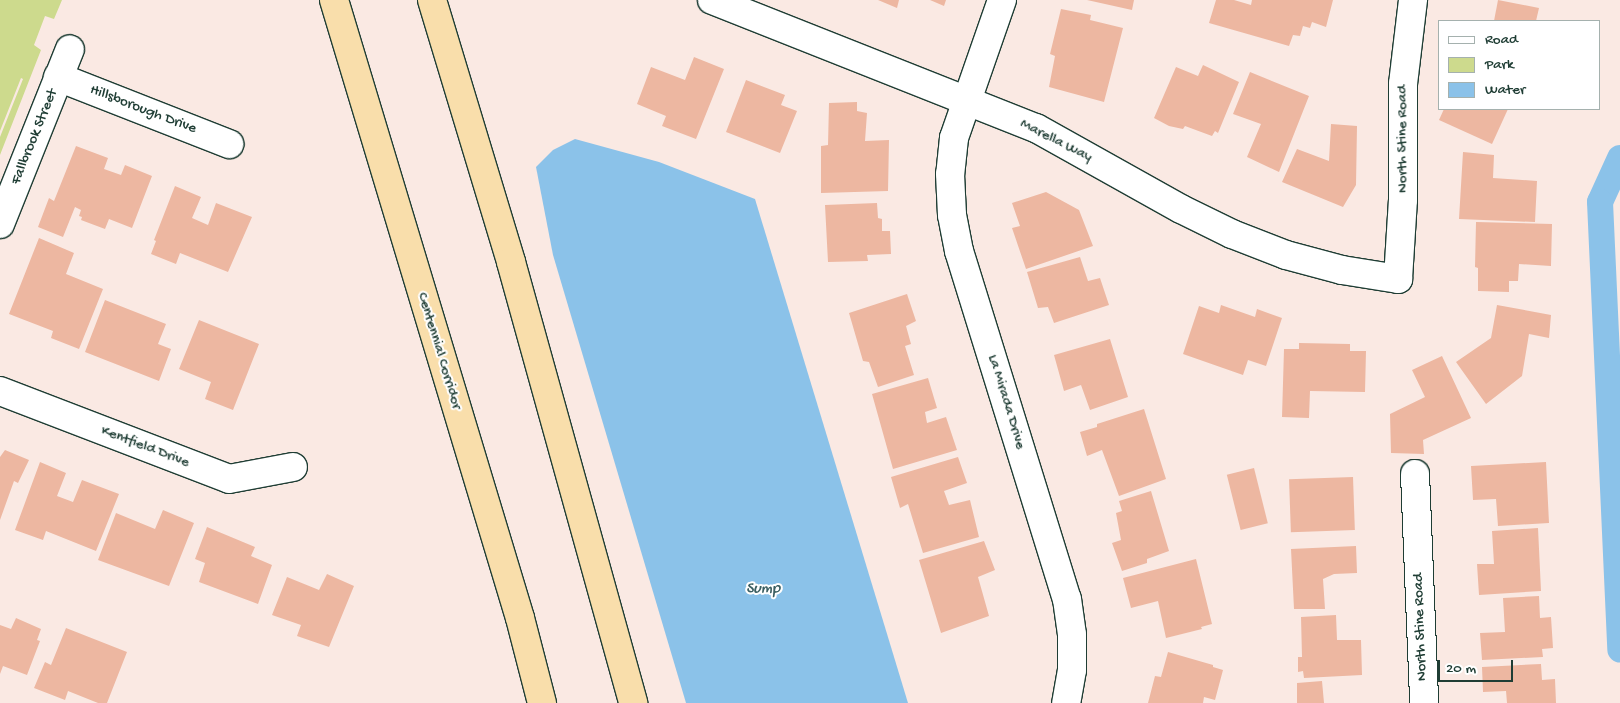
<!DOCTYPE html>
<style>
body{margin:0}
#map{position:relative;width:1620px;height:703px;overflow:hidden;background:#fae9e3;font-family:"Gochi Hand",sans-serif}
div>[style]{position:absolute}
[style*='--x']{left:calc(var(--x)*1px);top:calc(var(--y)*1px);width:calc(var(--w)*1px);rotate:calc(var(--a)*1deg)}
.green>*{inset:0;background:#cdda8d}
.water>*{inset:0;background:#8bc2e9}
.canal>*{height:26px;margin:-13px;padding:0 13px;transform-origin:13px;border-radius:13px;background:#8bc2e9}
.building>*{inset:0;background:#edb7a1;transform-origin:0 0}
.roads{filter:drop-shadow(1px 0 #1f3d34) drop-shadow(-1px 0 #1f3d34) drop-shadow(0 1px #1f3d34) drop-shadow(0 -1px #1f3d34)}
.minor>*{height:28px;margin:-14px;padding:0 14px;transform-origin:14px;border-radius:14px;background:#fff}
.highway>*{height:28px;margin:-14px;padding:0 14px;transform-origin:14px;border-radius:14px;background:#f9deab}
span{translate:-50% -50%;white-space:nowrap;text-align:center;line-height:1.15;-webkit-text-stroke:4px #fff;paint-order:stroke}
.street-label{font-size:15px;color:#1f3d34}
.water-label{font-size:16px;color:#3a5e61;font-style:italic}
.legend{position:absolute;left:1438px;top:20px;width:162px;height:90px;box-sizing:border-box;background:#fff;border:1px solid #a5b1ae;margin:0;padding:6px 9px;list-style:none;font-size:15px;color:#1f3d34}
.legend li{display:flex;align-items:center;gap:10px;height:25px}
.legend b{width:25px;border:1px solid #a5b1ae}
.scale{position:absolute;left:1438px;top:660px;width:75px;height:22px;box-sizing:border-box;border:2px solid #1f3d34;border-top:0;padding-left:6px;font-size:15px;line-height:18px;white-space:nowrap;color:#1f3d34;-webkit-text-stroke:4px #fff;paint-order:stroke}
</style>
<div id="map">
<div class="green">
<i style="clip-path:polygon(0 0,62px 0,54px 19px,45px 16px,34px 45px,41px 50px,0 155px,0 137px,23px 79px,21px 78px,0 131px)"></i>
</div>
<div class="water">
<i style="clip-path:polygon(575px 139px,659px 162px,755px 199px,908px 703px,686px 703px,553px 255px,536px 167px,553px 150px)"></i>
</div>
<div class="canal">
<i style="--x:1620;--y:158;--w:48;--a:114.4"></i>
<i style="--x:1600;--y:202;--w:448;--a:87.4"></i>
</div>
<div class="building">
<i style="clip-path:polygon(878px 0,899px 0,897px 8px)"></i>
<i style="clip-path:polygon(930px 0,946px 0,944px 6px)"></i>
<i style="clip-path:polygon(1087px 0,1134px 0,1132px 10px)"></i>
<i style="clip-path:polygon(1216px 0,1234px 0,1251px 5px,1252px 0,1333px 0,1326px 27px,1312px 22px,1310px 28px,1303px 26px,1300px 36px,1293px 35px,1289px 46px,1209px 23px)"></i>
<i style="clip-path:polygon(1498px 0,1539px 8px,1536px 21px,1494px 21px)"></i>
<i style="clip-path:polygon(1061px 9px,1091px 15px,1090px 20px,1123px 28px,1104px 102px,1049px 87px,1055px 56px,1050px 54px)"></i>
<i style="clip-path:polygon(694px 57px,724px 69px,696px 139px,662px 126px,666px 116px,637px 104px,651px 67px,685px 80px)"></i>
<i style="clip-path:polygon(1203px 65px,1239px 82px,1218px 133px,1215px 131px,1212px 136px,1185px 126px,1183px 129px,1169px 126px,1154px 118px,1176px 67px,1198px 76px)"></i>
<i style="clip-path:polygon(1250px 72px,1309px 96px,1279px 172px,1247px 157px,1261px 124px,1233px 114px)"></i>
<i style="clip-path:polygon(746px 80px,785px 95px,781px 105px,797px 111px,780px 153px,726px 132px)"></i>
<i style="clip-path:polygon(857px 102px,857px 111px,867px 113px,865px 141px,889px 140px,888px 191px,821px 193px,821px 146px,828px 145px,829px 103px)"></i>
<i style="clip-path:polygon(1444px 109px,1508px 109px,1492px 144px,1439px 120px)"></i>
<i style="clip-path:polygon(1331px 124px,1357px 126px,1356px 185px,1343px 207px,1282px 182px,1297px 149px,1329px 161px)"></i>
<i style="clip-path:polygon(76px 146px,108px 158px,104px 169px,121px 175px,125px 165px,152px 176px,132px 228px,109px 219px,105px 229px,81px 220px,82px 217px,79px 216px,81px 210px,75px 207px,63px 237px,38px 227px,49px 198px,54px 201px)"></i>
<i style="clip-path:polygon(1463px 152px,1494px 155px,1493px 178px,1537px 181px,1535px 222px,1459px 219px)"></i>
<i style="clip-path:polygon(175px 186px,201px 197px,192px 218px,208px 225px,216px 203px,252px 217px,228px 272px,180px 253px,176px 264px,151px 254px,156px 241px,154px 240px)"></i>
<i style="clip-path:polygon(1046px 192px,1079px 210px,1093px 246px,1026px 269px,1012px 228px,1020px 226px,1012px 203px)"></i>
<i style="clip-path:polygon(877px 203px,878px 218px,882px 219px,882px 231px,890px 231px,891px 254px,867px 255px,868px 261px,828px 262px,825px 205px)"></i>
<i style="clip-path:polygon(1476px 222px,1552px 224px,1551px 266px,1519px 264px,1518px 281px,1509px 281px,1509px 292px,1478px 291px,1478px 268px,1475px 267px)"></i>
<i style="clip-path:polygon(39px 238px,74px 253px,66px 274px,103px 289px,79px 349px,51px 338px,53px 331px,9px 314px)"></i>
<i style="clip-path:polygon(1080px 257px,1088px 281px,1100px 278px,1109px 305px,1054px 323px,1048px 307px,1038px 308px,1027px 272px)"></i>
<i style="clip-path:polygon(907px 294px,916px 321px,906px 326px,911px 344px,905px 346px,914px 375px,878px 387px,869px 362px,863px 361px,849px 313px)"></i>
<i style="clip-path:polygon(105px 300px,166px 324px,158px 344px,171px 349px,159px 381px,85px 352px)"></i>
<i style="clip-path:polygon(1221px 305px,1255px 317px,1257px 309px,1282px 318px,1266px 366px,1248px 360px,1243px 375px,1183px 354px,1199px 306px,1219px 313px)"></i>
<i style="clip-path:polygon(1497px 305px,1551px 315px,1549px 338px,1529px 334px,1522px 376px,1486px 404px,1456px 362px,1491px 338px)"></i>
<i style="clip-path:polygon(199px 320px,259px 344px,233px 410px,205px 399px,211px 382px,179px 369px)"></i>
<i style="clip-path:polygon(1110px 339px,1128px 397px,1090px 410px,1081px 385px,1064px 391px,1054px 355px)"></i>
<i style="clip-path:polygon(1299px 343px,1350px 344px,1350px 351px,1366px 351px,1365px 392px,1310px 391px,1309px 418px,1282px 417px,1284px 349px,1299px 349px)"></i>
<i style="clip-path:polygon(1442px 356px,1471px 418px,1423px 440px,1424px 454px,1391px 453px,1390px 414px,1425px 397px,1412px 370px)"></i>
<i style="clip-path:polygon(928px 378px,937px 408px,925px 412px,927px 423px,946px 417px,957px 450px,893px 469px,872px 394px)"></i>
<i style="clip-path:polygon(1144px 409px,1166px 479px,1119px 496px,1102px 450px,1087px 456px,1080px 432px,1097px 427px,1097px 424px)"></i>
<i style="clip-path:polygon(5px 450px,29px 460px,18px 483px,14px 481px,0 520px,0 457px)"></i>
<i style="clip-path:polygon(958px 457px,967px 483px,944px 491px,949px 505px,970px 500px,979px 537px,923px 553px,908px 504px,900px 508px,891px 477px)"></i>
<i style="clip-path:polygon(40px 462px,66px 473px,57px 496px,73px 502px,82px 480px,119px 494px,96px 551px,46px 531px,43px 540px,15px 530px)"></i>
<i style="clip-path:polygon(1546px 462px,1549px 523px,1498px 526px,1496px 499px,1473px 500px,1471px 466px)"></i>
<i style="left:1254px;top:468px;width:57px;height:28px;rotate:76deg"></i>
<i style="left:1353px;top:477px;width:53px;height:64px;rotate:88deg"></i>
<i style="clip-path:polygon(1151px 491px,1169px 551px,1147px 559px,1147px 563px,1122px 571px,1112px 543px,1121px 540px,1116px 513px,1122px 511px,1119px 501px)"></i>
<i style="clip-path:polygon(163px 510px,194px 523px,169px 586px,98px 560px,116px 513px,155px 529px)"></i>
<i style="clip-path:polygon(207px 527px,255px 547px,251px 556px,272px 565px,258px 604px,199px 582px,205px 563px,195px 559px)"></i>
<i style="clip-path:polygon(1538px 528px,1541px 591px,1479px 595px,1477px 564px,1494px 564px,1492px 531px)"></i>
<i style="clip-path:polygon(984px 541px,995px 570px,978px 577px,989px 616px,941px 633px,919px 560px)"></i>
<i style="clip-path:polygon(1356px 546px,1357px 573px,1334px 574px,1323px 579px,1325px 609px,1294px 609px,1291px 549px)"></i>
<i style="clip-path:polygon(1196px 559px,1212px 624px,1201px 627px,1202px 629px,1166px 638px,1158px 601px,1131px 608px,1123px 578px)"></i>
<i style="clip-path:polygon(327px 574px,354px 586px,329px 647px,297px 636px,301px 625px,272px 615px,287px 577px,319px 590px)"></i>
<i style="clip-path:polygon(1539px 596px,1540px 618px,1551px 617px,1553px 648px,1542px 649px,1543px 657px,1482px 660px,1480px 633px,1505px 632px,1503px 598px)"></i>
<i style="clip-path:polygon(1336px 615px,1337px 640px,1361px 640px,1362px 675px,1304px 678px,1303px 671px,1298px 672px,1298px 657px,1302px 657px,1301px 617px)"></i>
<i style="clip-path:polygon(16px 618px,41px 629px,37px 640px,40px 641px,27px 675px,3px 666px,0 674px,0 625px,11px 629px)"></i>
<i style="clip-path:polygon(66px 628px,127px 652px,107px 703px,98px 703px,68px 691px,65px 700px,34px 688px,45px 662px,51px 665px)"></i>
<i style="clip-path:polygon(1168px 652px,1213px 665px,1213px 667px,1223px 670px,1215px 700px,1204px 697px,1203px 703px,1148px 703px,1155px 676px,1161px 677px)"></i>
<i style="clip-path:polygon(1541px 664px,1542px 680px,1555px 679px,1556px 703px,1507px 703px,1506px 691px,1483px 692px,1482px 667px)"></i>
<i style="clip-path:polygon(1322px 681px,1324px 703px,1297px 703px,1297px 683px)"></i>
</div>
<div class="roads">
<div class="minor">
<i style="--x:712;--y:0;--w:348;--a:21.6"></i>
<i style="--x:1036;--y:128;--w:166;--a:29.2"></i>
<i style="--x:1181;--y:209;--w:57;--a:26.1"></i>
<i style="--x:1232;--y:234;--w:58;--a:21.3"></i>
<i style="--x:1286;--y:255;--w:58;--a:15"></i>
<i style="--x:1342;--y:270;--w:57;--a:9.1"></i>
<i style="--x:1398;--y:279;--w:79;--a:-86.4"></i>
<i style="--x:1403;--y:200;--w:116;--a:-90"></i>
<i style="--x:1403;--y:84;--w:85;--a:-83.2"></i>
<i style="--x:1002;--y:0;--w:146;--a:109.2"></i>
<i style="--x:954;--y:138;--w:36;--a:96"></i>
<i style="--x:950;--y:174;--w:41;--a:87.2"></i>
<i style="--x:952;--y:215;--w:37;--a:79"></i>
<i style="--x:959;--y:251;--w:364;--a:72.8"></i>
<i style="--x:1067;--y:599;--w:36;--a:82"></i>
<i style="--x:1072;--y:635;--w:35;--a:90"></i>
<i style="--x:1072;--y:670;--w:34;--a:100"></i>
<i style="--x:58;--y:77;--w:184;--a:21.4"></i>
<i style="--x:0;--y:224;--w:188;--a:-68.2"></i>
<i style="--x:0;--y:391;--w:245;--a:21"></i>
<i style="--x:229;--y:479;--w:65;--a:-10.6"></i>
<i style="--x:1415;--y:474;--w:229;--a:87.7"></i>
</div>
<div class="highway">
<i style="--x:334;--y:0;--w:645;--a:73.25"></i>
<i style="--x:520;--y:618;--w:88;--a:75.5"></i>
<i style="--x:432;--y:0;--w:274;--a:73.2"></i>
<i style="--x:511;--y:262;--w:458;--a:74.5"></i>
</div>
</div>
<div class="street-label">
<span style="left:143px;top:110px;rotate:21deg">Hillsborough Drive</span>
<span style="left:35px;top:137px;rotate:-68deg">Fallbrook Street</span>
<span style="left:1403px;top:139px;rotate:-90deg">North Stine Road</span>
<span style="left:1056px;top:141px;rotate:27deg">Marella Way</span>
<span style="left:439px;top:351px;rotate:73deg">Centennial Corridor</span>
<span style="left:1006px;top:402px;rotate:73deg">La Mirada Drive</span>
<span style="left:145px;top:447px;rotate:21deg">Kentfield Drive</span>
<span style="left:1421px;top:627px;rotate:-92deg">North Stine Road</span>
</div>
<div class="water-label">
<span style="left:763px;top:590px">Sump</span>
</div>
<ul class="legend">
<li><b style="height:6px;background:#fff"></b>Road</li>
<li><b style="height:14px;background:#cdda8d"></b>Park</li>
<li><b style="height:14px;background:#8bc2e9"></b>Water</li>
</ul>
<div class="scale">20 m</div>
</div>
